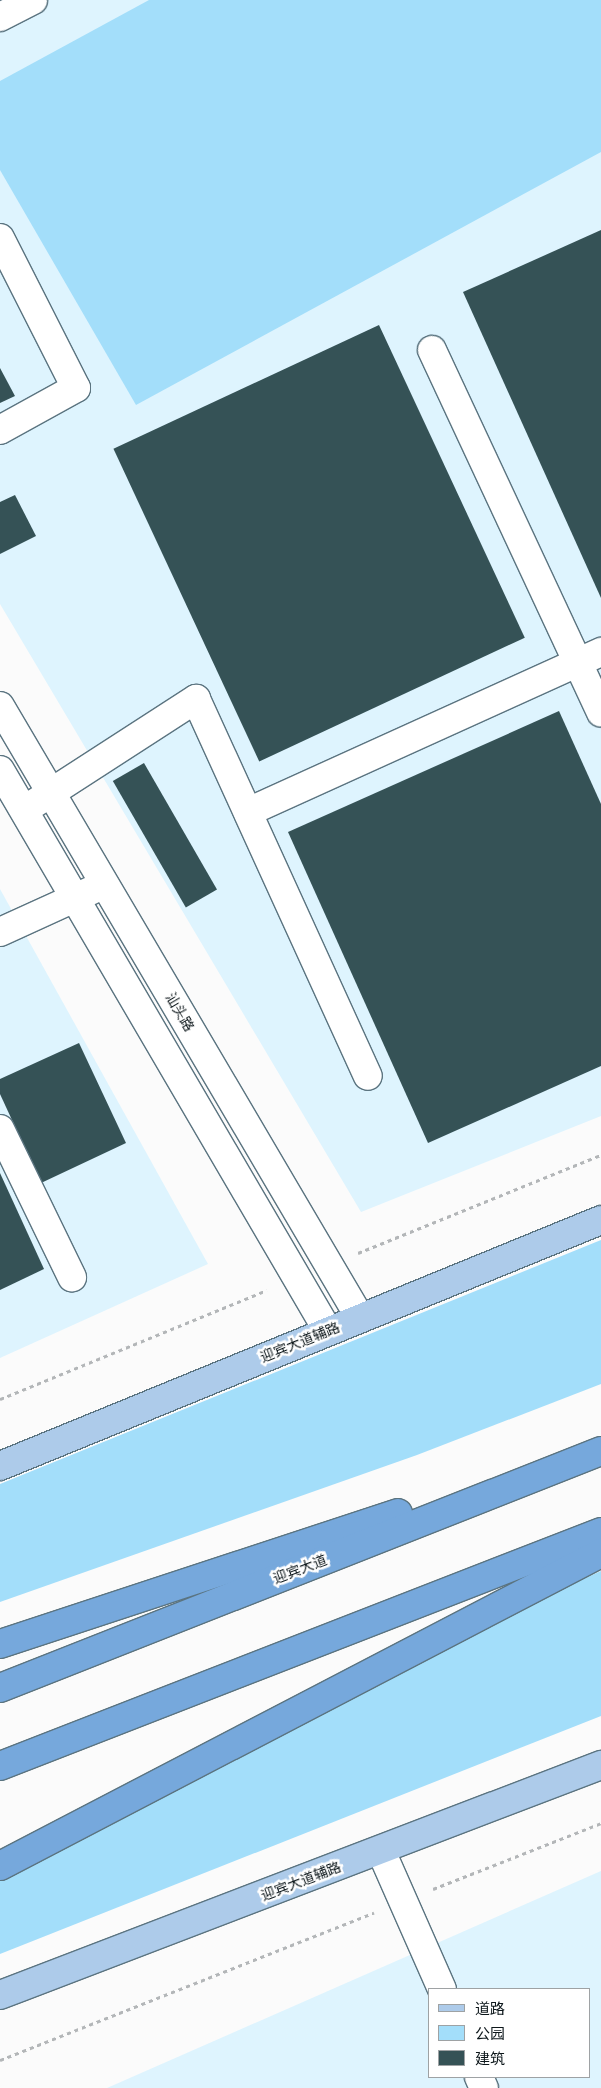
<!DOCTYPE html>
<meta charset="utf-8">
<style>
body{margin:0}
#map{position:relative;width:601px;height:2088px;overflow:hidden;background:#fbfbfb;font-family:Helvetica,"Noto Sans SC",sans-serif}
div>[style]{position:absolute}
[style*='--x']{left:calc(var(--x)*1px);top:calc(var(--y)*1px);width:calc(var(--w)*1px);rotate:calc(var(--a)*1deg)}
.built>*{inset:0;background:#def4fe}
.green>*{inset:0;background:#a3defa}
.building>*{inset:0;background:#355256;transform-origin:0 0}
.path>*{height:3px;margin-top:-1.5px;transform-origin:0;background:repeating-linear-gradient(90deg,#b3b6b8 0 4px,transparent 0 8px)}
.roads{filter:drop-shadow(1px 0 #5b7480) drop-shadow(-1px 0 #5b7480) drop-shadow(0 1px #5b7480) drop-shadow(0 -1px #5b7480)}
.minor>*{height:28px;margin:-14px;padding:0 14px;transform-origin:14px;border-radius:14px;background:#fff}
.major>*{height:28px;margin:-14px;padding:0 14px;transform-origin:14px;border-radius:14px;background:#adcbea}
.highway>*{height:28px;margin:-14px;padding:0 14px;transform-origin:14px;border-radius:14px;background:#76a8dc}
span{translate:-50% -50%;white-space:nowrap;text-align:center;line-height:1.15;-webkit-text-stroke:5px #fff;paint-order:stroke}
.street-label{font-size:14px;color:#0d171b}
.legend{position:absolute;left:428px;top:1988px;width:162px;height:90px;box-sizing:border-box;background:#fff;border:1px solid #9ea2a4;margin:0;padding:6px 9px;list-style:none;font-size:15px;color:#0d171b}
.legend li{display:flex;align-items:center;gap:10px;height:25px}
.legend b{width:25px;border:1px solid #9ea2a4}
</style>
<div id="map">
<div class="built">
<i style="clip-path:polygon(0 0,601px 0,601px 1116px,361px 1212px,0 604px)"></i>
<i style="clip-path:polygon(0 889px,208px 1264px,0 1358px)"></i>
<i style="clip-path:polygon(evenodd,601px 1871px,601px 2088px,107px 2088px,601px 1871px,430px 1989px,590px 1989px,590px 2077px,430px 2077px,430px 1989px)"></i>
</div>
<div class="green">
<i style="clip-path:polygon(149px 0,601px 0,601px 152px,136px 405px,0 170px,0 81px)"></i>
<i style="clip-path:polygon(601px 1240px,601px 1384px,417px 1455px,0 1602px,0 1484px)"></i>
<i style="clip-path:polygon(601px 1571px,601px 1716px,0 1954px,0 1877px,485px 1623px)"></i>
</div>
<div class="building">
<i style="clip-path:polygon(601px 230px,601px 598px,463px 292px)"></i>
<i style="left:379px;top:325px;width:345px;height:293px;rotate:65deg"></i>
<i style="clip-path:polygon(0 368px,15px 396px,0 403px)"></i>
<i style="clip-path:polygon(15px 495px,36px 536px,0 554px,0 502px)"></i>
<i style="clip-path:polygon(559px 711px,601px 804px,601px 1066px,428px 1143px,288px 832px)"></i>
<i style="left:144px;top:763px;width:146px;height:36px;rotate:60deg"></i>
<i style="clip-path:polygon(79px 1043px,126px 1143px,41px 1183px,0 1094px,0 1079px)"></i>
<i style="clip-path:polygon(0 1173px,44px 1269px,0 1290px)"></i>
</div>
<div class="path">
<i style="--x:358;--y:1253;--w:262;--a:-22"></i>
<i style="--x:0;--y:1399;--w:288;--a:-22.2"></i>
<i style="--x:433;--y:1889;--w:180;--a:-21.4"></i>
<i style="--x:0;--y:2060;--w:402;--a:-21.5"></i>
</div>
<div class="roads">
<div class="minor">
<i style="--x:0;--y:17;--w:37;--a:-27"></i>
<i style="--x:0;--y:238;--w:168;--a:63.1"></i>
<i style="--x:76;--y:388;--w:87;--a:151.1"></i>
<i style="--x:432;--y:350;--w:400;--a:65"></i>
<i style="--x:0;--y:706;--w:710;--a:59.53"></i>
<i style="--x:0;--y:770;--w:650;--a:59.69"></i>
<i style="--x:35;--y:803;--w:192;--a:-32.9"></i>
<i style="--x:196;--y:699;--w:414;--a:65.5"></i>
<i style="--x:248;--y:812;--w:388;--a:-24.4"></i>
<i style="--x:0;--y:932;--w:101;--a:-24.5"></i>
<i style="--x:0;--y:1129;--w:165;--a:64.1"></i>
<i style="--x:381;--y:1851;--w:151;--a:66.2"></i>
<i style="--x:479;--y:2077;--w:12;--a:66"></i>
</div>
<div class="major">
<i style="--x:0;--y:1466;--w:649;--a:-22.26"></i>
<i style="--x:0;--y:1995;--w:644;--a:-20.94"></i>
</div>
<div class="highway">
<i style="--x:0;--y:1644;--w:419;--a:-18.2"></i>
<i style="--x:0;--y:1688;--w:646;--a:-21.52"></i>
<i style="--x:0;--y:1766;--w:645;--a:-21.27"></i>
<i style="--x:0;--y:1866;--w:678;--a:-27.51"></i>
</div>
</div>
<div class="street-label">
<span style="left:180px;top:1012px;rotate:59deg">汕头路</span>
<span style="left:300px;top:1342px;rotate:-22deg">迎宾大道辅路</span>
<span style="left:300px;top:1569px;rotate:-21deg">迎宾大道</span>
<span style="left:301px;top:1881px;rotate:-21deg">迎宾大道辅路</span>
</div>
<ul class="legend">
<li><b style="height:6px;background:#adcbea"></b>道路</li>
<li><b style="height:14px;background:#a3defa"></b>公园</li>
<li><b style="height:14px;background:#355256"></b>建筑</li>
</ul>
</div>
